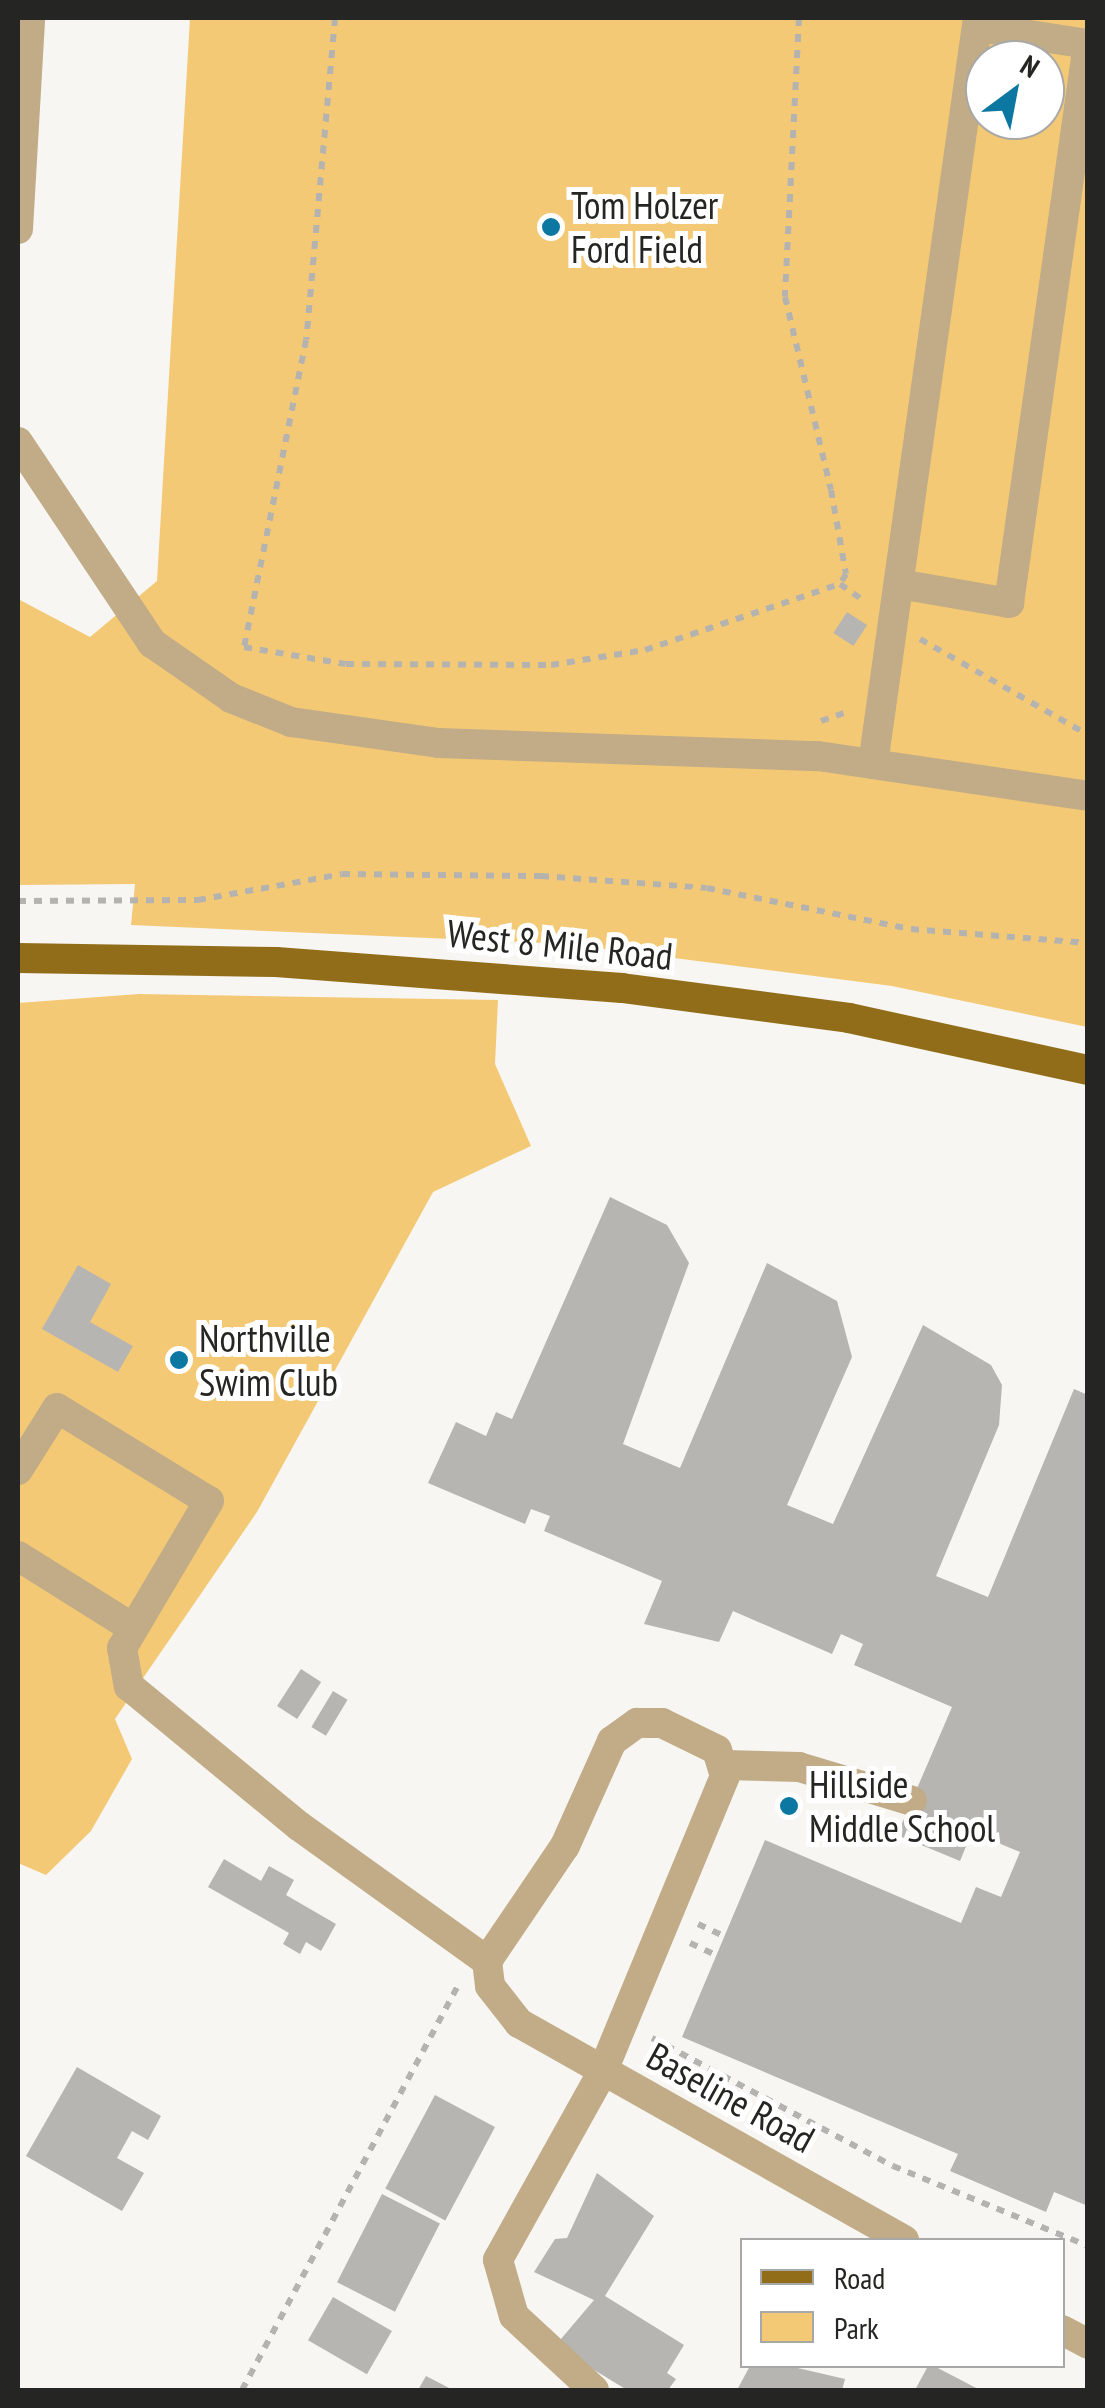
<!DOCTYPE html>
<style>
body{margin:0}
#map{position:relative;width:1105px;height:2408px;overflow:hidden;background:#f7f6f2;font-family:"PT Sans Narrow",sans-serif}
div>[style]{position:absolute}
[style*='--x']{left:calc(var(--x)*1px);top:calc(var(--y)*1px);width:calc(var(--w)*1px);rotate:calc(var(--a)*1deg)}
.green>*{inset:0;background:#f4c975}
.building>*{inset:0;background:#b7b5b2;transform-origin:0 0}
.path>*{height:6px;margin-top:-3px;transform-origin:0;background:repeating-linear-gradient(90deg,#b4b3b0 0 8px,transparent 0 16px)}
.minor>*{height:30px;margin:-15px;padding:0 15px;transform-origin:15px;border-radius:15px;background:#c1ac87}
.major>*{height:30px;margin:-15px;padding:0 15px;transform-origin:15px;border-radius:15px;background:#926d19}
.dots>*{width:28px;height:28px;translate:-50% -50%;box-sizing:border-box;border:5px solid #fff;border-radius:50%}
span{translate:-50% -50%;white-space:nowrap;text-align:center;line-height:1.15;-webkit-text-stroke:10px #fff;paint-order:stroke}
.poi-label{font-size:38px;color:#252523}
.left{translate:0 -50%;text-align:left}
.street-label{font-size:38px;color:#252523}
.frame{position:absolute;inset:0;border:20px solid #252523;pointer-events:none}
.legend{position:absolute;left:740px;top:2238px;width:325px;height:130px;box-sizing:border-box;background:#fff;border:2px solid #a8a8a7;margin:0;padding:12px 18px;list-style:none;font-size:30px;color:#252523}
.legend li{display:flex;align-items:center;gap:20px;height:50px}
.legend b{width:50px;border:2px solid #a8a8a7}
.north{position:absolute;left:965px;top:40px;width:100px;height:100px;box-sizing:border-box;background:#fff;border:2px solid #a8a8a7;border-radius:50%;rotate:32deg;font-size:28px;font-weight:700;line-height:40px;text-align:center;color:#252523}
.north::after{content:'';display:block;margin:auto;width:35px;height:45px;background:#0c78a2;clip-path:polygon(50% 0,100% 100%,50% 72%,0 100%)}
</style>
<div id="map">
<div class="green">
<i style="clip-path:polygon(evenodd,190px 18px,1087px 18px,1087px 1027px,892px 986px,565px 944px,131px 925px,135px 884px,18px 885px,18px 599px,90px 637px,157px 581px,190px 18px,985px 60px,1045px 60px,1045px 120px,985px 120px,985px 60px)"></i>
<i style="clip-path:polygon(139px 994px,498px 1000px,495px 1064px,531px 1146px,433px 1192px,257px 1512px,115px 1719px,132px 1759px,91px 1831px,46px 1875px,18px 1863px,18px 1003px)"></i>
</div>
<div class="building">
<i style="left:847px;top:612px;width:24px;height:25px;rotate:33deg"></i>
<i style="clip-path:polygon(610px 1197px,667px 1225px,689px 1263px,623px 1444px,680px 1468px,767px 1263px,837px 1301px,852px 1357px,787px 1505px,833px 1524px,923px 1325px,991px 1365px,1002px 1385px,999px 1425px,936px 1576px,988px 1597px,1074px 1389px,1088px 1395px,1088px 2206px,1054px 2192px,1046px 2212px,950px 2171px,958px 2154px,682px 2037px,765px 1840px,961px 1923px,976px 1887px,1001px 1897px,1020px 1852px,972px 1832px,960px 1861px,897px 1835px,952px 1707px,854px 1665px,863px 1644px,841px 1634px,832px 1654px,733px 1611px,719px 1642px,644px 1624px,662px 1581px,544px 1531px,550px 1516px,531px 1509px,525px 1524px,428px 1483px,456px 1422px,486px 1436px,496px 1412px,512px 1419px)"></i>
<i style="clip-path:polygon(78px 1265px,111px 1284px,90px 1322px,133px 1346px,118px 1372px,42px 1329px)"></i>
<i style="left:301px;top:1669px;width:24px;height:44px;rotate:33deg"></i>
<i style="left:333px;top:1691px;width:17px;height:42px;rotate:31deg"></i>
<i style="clip-path:polygon(224px 1859px,261px 1881px,269px 1866px,294px 1880px,286px 1895px,336px 1924px,321px 1951px,306px 1942px,300px 1954px,283px 1944px,289px 1933px,208px 1887px)"></i>
<i style="clip-path:polygon(77px 2067px,161px 2116px,148px 2140px,132px 2131px,117px 2158px,144px 2173px,122px 2211px,26px 2156px)"></i>
<i style="left:435px;top:2095px;width:68px;height:106px;rotate:28deg"></i>
<i style="clip-path:polygon(597px 2173px,654px 2216px,605px 2296px,684px 2345px,667px 2373px,676px 2379px,668px 2390px,627px 2390px,555px 2346px,594px 2300px,534px 2272px,555px 2239px,567px 2238px)"></i>
<i style="left:382px;top:2194px;width:65px;height:99px;rotate:27deg"></i>
<i style="left:333px;top:2297px;width:68px;height:50px;rotate:30deg"></i>
<i style="clip-path:polygon(750px 2366px,789px 2366px,845px 2379px,842px 2390px,737px 2390px)"></i>
<i style="clip-path:polygon(928px 2366px,934px 2366px,980px 2390px,915px 2390px)"></i>
<i style="clip-path:polygon(426px 2376px,453px 2390px,418px 2390px)"></i>
</div>
<div class="path">
<i style="--x:335;--y:18;--w:323;--a:95.1"></i>
<i style="--x:306;--y:340;--w:313;--a:101.4"></i>
<i style="--x:244;--y:647;--w:103;--a:9.5"></i>
<i style="--x:346;--y:664;--w:205;--a:0.3"></i>
<i style="--x:551;--y:665;--w:95;--a:-9.1"></i>
<i style="--x:645;--y:650;--w:206;--a:-18.7"></i>
<i style="--x:799;--y:18;--w:279;--a:92.9"></i>
<i style="--x:785;--y:297;--w:198;--a:76.6"></i>
<i style="--x:831;--y:490;--w:85;--a:79.9"></i>
<i style="--x:846;--y:574;--w:12;--a:121"></i>
<i style="--x:840;--y:584;--w:29;--a:35"></i>
<i style="--x:920;--y:639;--w:193;--a:29.7"></i>
<i style="--x:821;--y:721;--w:28;--a:-19"></i>
<i style="--x:18;--y:901;--w:180;--a:-0.3"></i>
<i style="--x:198;--y:900;--w:146;--a:-10.2"></i>
<i style="--x:342;--y:874;--w:199;--a:0.6"></i>
<i style="--x:541;--y:876;--w:166;--a:4.1"></i>
<i style="--x:707;--y:888;--w:208;--a:11.4"></i>
<i style="--x:911;--y:929;--w:178;--a:4.5"></i>
<i style="--x:698;--y:1924;--w:29;--a:25"></i>
<i style="--x:690;--y:1943;--w:29;--a:25"></i>
<i style="--x:652;--y:2038;--w:273;--a:28"></i>
<i style="--x:893;--y:2166;--w:211;--a:22.3"></i>
<i style="--x:242;--y:2390;--w:461;--a:-61.9"></i>
</div>
<div class="minor">
<i style="--x:978;--y:27;--w:111;--a:8.8"></i>
<i style="--x:18;--y:229;--w:211;--a:-86.7"></i>
<i style="--x:18;--y:442;--w:242;--a:56.3"></i>
<i style="--x:152;--y:643;--w:96;--a:34.8"></i>
<i style="--x:231;--y:698;--w:65;--a:21.8"></i>
<i style="--x:291;--y:722;--w:149;--a:8.1"></i>
<i style="--x:439;--y:743;--w:379;--a:2"></i>
<i style="--x:818;--y:756;--w:273;--a:8.4"></i>
<i style="--x:899;--y:584;--w:112;--a:9.8"></i>
<i style="--x:1009;--y:603;--w:565;--a:-81.96"></i>
<i style="--x:873;--y:764;--w:753;--a:-81.99"></i>
<i style="--x:18;--y:1470;--w:73;--a:-57.8"></i>
<i style="--x:57;--y:1408;--w:178;--a:31.5"></i>
<i style="--x:209;--y:1501;--w:171;--a:120.6"></i>
<i style="--x:122;--y:1648;--w:39;--a:80"></i>
<i style="--x:129;--y:1686;--w:220;--a:39.5"></i>
<i style="--x:299;--y:1826;--w:231;--a:35.7"></i>
<i style="--x:487;--y:1961;--w:25;--a:83"></i>
<i style="--x:490;--y:1986;--w:47;--a:51.9"></i>
<i style="--x:519;--y:2023;--w:442;--a:29.4"></i>
<i style="--x:18;--y:1556;--w:136;--a:32.1"></i>
<i style="--x:724;--y:1765;--w:75;--a:1.5"></i>
<i style="--x:799;--y:1767;--w:118;--a:16.7"></i>
<i style="--x:487;--y:1961;--w:139;--a:-55.9"></i>
<i style="--x:565;--y:1846;--w:115;--a:-65.9"></i>
<i style="--x:612;--y:1741;--w:31;--a:-36"></i>
<i style="--x:637;--y:1723;--w:25;--a:0"></i>
<i style="--x:662;--y:1723;--w:61;--a:26.1"></i>
<i style="--x:717;--y:1750;--w:27;--a:73"></i>
<i style="--x:725;--y:1776;--w:319;--a:112.5"></i>
<i style="--x:603;--y:2071;--w:216;--a:119.1"></i>
<i style="--x:498;--y:2260;--w:58;--a:74.1"></i>
<i style="--x:514;--y:2316;--w:109;--a:42.8"></i>
<i style="--x:1062;--y:2330;--w:30;--a:28"></i>
</div>
<div class="major">
<i style="--x:18;--y:958;--w:258;--a:0.9"></i>
<i style="--x:276;--y:962;--w:347;--a:4.3"></i>
<i style="--x:622;--y:988;--w:229;--a:7.5"></i>
<i style="--x:849;--y:1018;--w:245;--a:12.3"></i>
</div>
<div class="dots">
<i style="left:551px;top:227px;background:#0c78a2"></i>
<i style="left:179px;top:1360px;background:#0c78a2"></i>
<i style="left:789px;top:1806px;background:#0c78a2"></i>
</div>
<div class="poi-label">
<span class="left" style="left:571px;top:227px">Tom Holzer<br>Ford Field</span>
<span class="left" style="left:199px;top:1360px">Northville<br>Swim Club</span>
<span class="left" style="left:809px;top:1806px">Hillside<br>Middle School</span>
</div>
<div class="street-label">
<span style="left:560px;top:944px;rotate:6deg">West 8 Mile Road</span>
<span style="left:731px;top:2097px;rotate:29deg">Baseline Road</span>
</div>
<div class="frame"></div>
<ul class="legend">
<li><b style="height:12px;background:#926d19"></b>Road</li>
<li><b style="height:28px;background:#f4c975"></b>Park</li>
</ul>
<div class="north">N</div>
</div>
